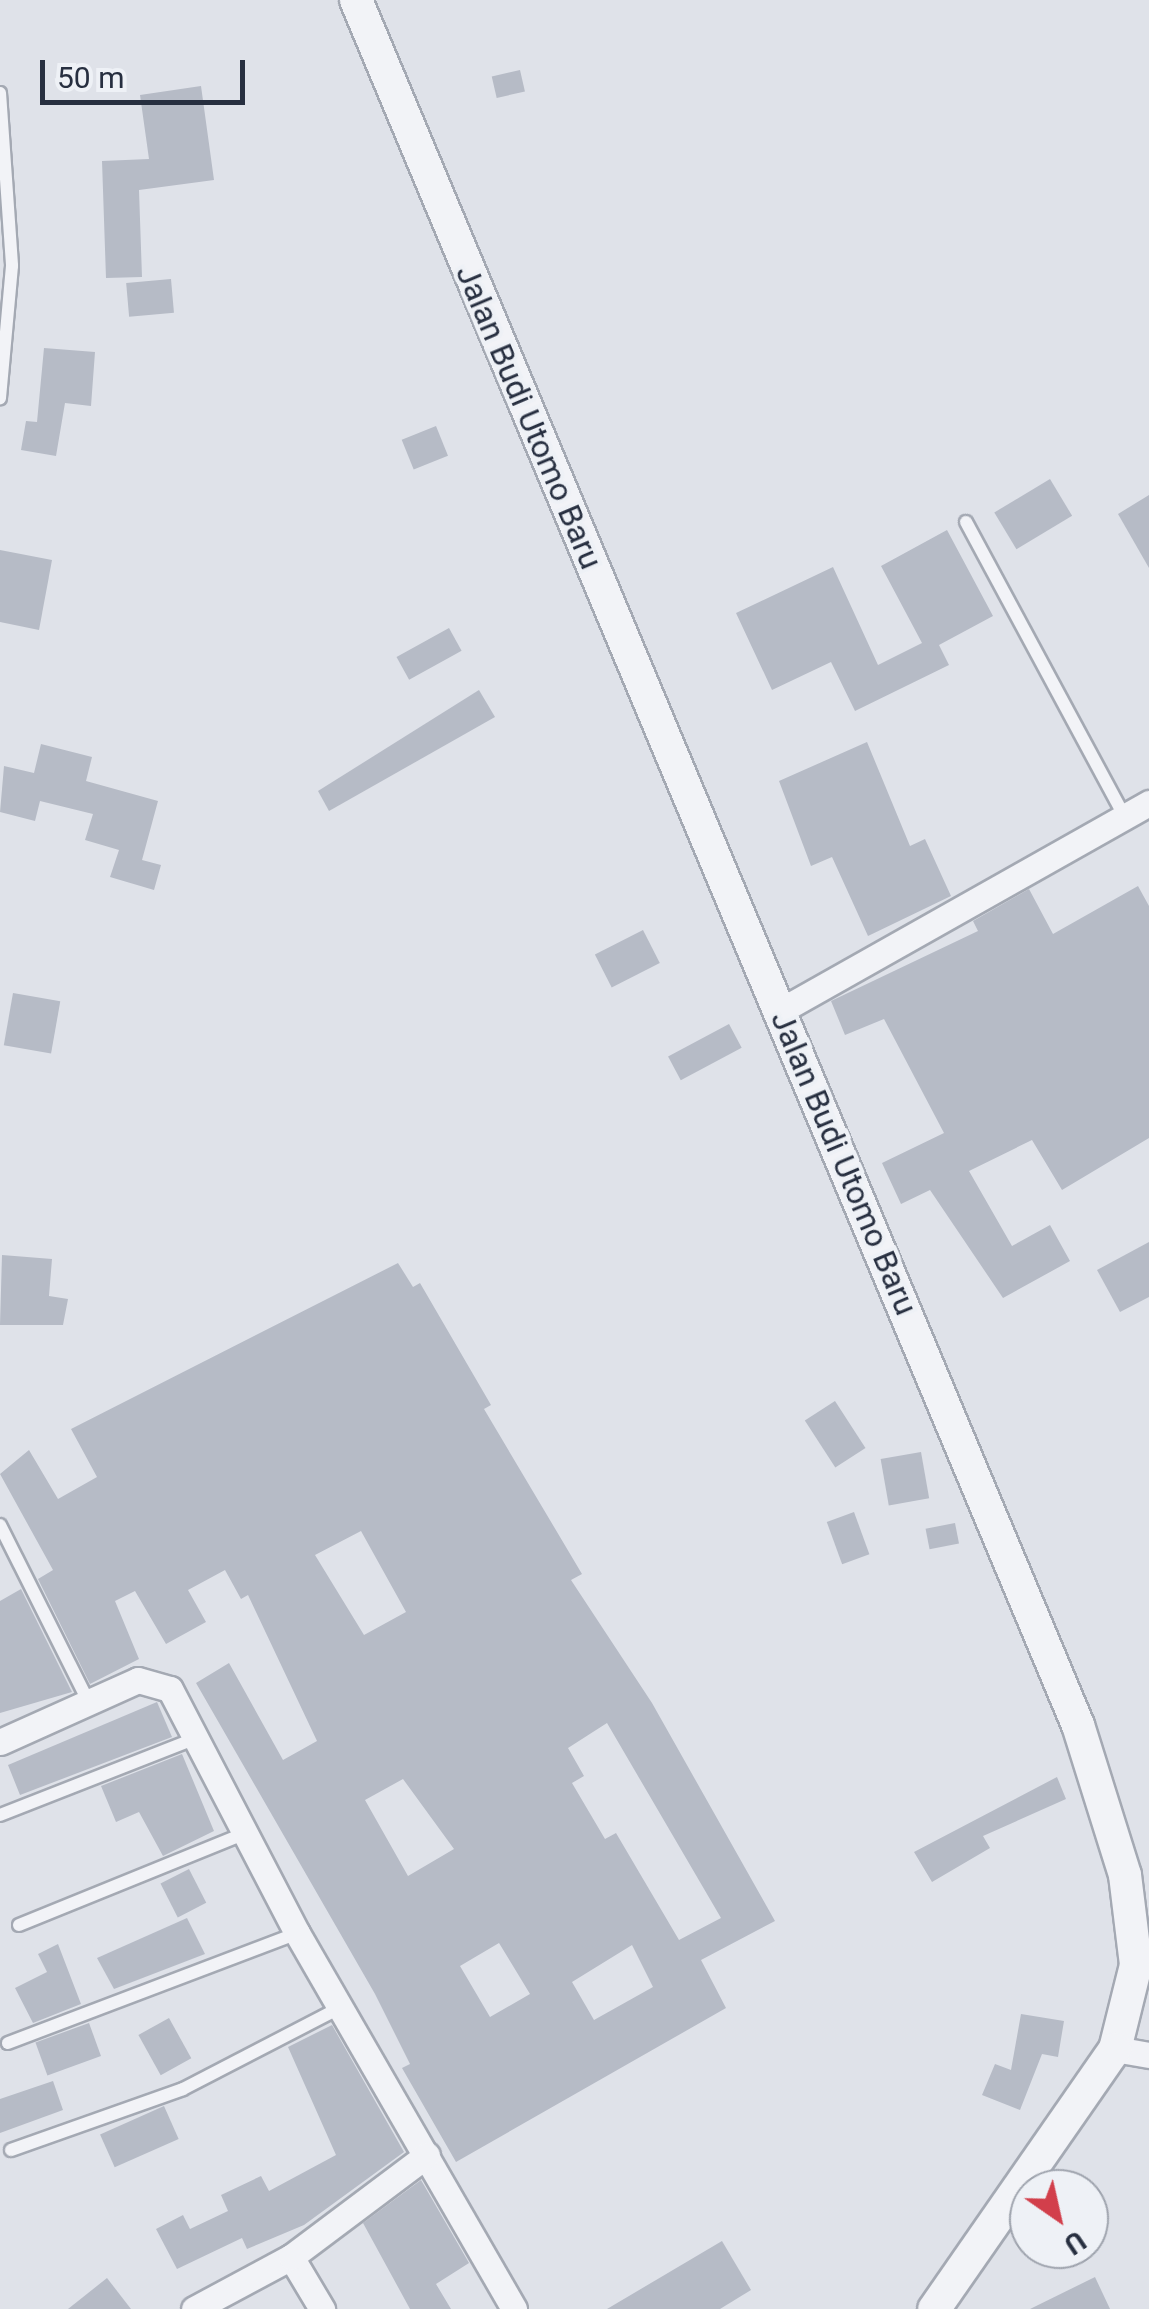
<!DOCTYPE html>
<style>
body{margin:0}
#map{position:relative;width:1149px;height:2309px;overflow:hidden;background:#dfe2e9;font-family:Roboto,sans-serif}
div>[style]{position:absolute}
[style*='--x']{left:calc(var(--x)*1px);top:calc(var(--y)*1px);width:calc(var(--w)*1px);rotate:calc(var(--a)*1deg)}
.building>*{inset:0;background:#b6bbc6;transform-origin:0 0}
.roads{filter:drop-shadow(2px 0 #a4a9b3) drop-shadow(-2px 0 #a4a9b3) drop-shadow(0 2px #a4a9b3) drop-shadow(0 -2px #a4a9b3)}
.service>*{height:12px;margin:-6px;padding:0 6px;transform-origin:6px;border-radius:6px;background:#f2f3f7}
.minor>*{height:25px;margin:-12.5px;padding:0 12.5px;transform-origin:12.5px;border-radius:12.5px;background:#f2f3f7}
.tertiary>*{height:32px;margin:-16px;padding:0 16px;transform-origin:16px;border-radius:16px;background:#f2f3f7}
span{translate:-50% -50%;white-space:nowrap;text-align:center;line-height:1.15;-webkit-text-stroke:8px #eef1f6;paint-order:stroke}
.street-label{font-size:32px;color:#272f40}
.north{position:absolute;left:1009px;top:2169px;width:100px;height:100px;box-sizing:border-box;background:#eef1f6;border:2px solid #9ea3ad;border-radius:50%;rotate:146deg;font-size:28px;font-weight:700;line-height:40px;text-align:center;color:#272f40}
.north::after{content:'';display:block;margin:auto;width:35px;height:45px;background:#d23f4b;clip-path:polygon(50% 0,100% 100%,50% 72%,0 100%)}
.scale{position:absolute;left:40px;top:60px;width:205px;height:45px;box-sizing:border-box;border:5px solid #272f40;border-top:0;padding-left:12px;font-size:30px;line-height:35px;white-space:nowrap;color:#272f40;-webkit-text-stroke:8px #eef1f6;paint-order:stroke}
</style>
<div id="map">
<div class="building">
<i style="left:520px;top:70px;width:22px;height:29px;rotate:77deg"></i>
<i style="clip-path:polygon(201px 86px,214px 180px,139px 190px,142px 277px,106px 278px,102px 161px,149px 159px,140px 95px)"></i>
<i style="left:171px;top:279px;width:34px;height:45px;rotate:85deg"></i>
<i style="clip-path:polygon(44px 348px,95px 352px,91px 406px,65px 403px,56px 456px,21px 450px,26px 421px,37px 422px)"></i>
<i style="left:436px;top:426px;width:32px;height:37px;rotate:68deg"></i>
<i style="left:1050px;top:479px;width:43px;height:65px;rotate:59deg"></i>
<i style="clip-path:polygon(1149px 495px,1149px 568px,1118px 514px)"></i>
<i style="clip-path:polygon(947px 530px,993px 616px,939px 645px,949px 665px,855px 711px,831px 662px,772px 690px,736px 613px,833px 567px,878px 665px,922px 643px,881px 566px)"></i>
<i style="clip-path:polygon(0 550px,52px 560px,39px 630px,0 622px)"></i>
<i style="left:449px;top:628px;width:26px;height:60px;rotate:61deg"></i>
<i style="clip-path:polygon(479px 690px,495px 717px,329px 811px,318px 791px)"></i>
<i style="clip-path:polygon(867px 742px,910px 846px,925px 839px,951px 896px,868px 936px,832px 857px,811px 866px,779px 781px)"></i>
<i style="clip-path:polygon(41px 744px,92px 757px,86px 781px,158px 801px,142px 860px,161px 865px,154px 890px,110px 877px,119px 850px,85px 840px,93px 814px,40px 801px,35px 821px,0 812px,4px 766px,34px 773px)"></i>
<i style="clip-path:polygon(1138px 886px,1149px 906px,1149px 1138px,1062px 1190px,1032px 1140px,969px 1171px,1012px 1246px,1050px 1225px,1070px 1261px,1003px 1298px,930px 1190px,901px 1204px,882px 1163px,944px 1133px,884px 1019px,845px 1035px,831px 1001px,978px 931px,973px 921px,1029px 889px,1053px 934px)"></i>
<i style="left:643px;top:930px;width:37px;height:54px;rotate:63deg"></i>
<i style="left:13px;top:993px;width:48px;height:53px;rotate:10deg"></i>
<i style="left:729px;top:1024px;width:27px;height:69px;rotate:62deg"></i>
<i style="clip-path:polygon(1149px 1242px,1149px 1297px,1120px 1312px,1097px 1270px)"></i>
<i style="clip-path:polygon(2px 1255px,52px 1259px,49px 1296px,68px 1299px,63px 1325px,0 1325px)"></i>
<i style="clip-path:polygon(evenodd,398px 1263px,413px 1287px,420px 1283px,491px 1405px,484px 1409px,582px 1574px,571px 1580px,652px 1703px,775px 1921px,701px 1960px,726px 2008px,456px 2162px,402px 2068px,410px 2064px,375px 1994px,196px 1683px,229px 1663px,283px 1760px,317px 1741px,248px 1595px,241px 1599px,225px 1570px,188px 1590px,206px 1622px,166px 1644px,135px 1591px,115px 1601px,139px 1659px,90px 1684px,38px 1579px,53px 1570px,0 1474px,29px 1450px,58px 1499px,97px 1477px,71px 1429px,398px 1263px,361px 1531px,406px 1612px,364px 1635px,315px 1555px,361px 1531px,398px 1263px,607px 1723px,721px 1918px,679px 1940px,616px 1833px,605px 1839px,572px 1783px,584px 1776px,568px 1748px,607px 1723px,398px 1263px,403px 1779px,454px 1849px,408px 1876px,365px 1800px,403px 1779px,398px 1263px,499px 1943px,530px 1994px,490px 2017px,460px 1966px,499px 1943px,398px 1263px,632px 1945px,653px 1987px,594px 2020px,572px 1982px,632px 1945px)"></i>
<i style="left:835px;top:1401px;width:56px;height:36px;rotate:57deg"></i>
<i style="left:921px;top:1452px;width:47px;height:41px;rotate:80deg"></i>
<i style="left:854px;top:1512px;width:45px;height:29px;rotate:70deg"></i>
<i style="left:955px;top:1523px;width:21px;height:30px;rotate:79deg"></i>
<i style="clip-path:polygon(21px 1589px,72px 1692px,0 1713px,0 1601px)"></i>
<i style="clip-path:polygon(157px 1702px,172px 1737px,20px 1795px,8px 1765px)"></i>
<i style="clip-path:polygon(182px 1754px,214px 1831px,163px 1856px,139px 1812px,116px 1822px,101px 1786px)"></i>
<i style="clip-path:polygon(1057px 1777px,1066px 1799px,983px 1836px,990px 1848px,932px 1882px,914px 1852px)"></i>
<i style="left:189px;top:1869px;width:38px;height:32px;rotate:63deg"></i>
<i style="clip-path:polygon(187px 1918px,205px 1954px,114px 1989px,97px 1958px)"></i>
<i style="clip-path:polygon(58px 1944px,81px 2004px,33px 2023px,15px 1988px,47px 1972px,38px 1954px)"></i>
<i style="clip-path:polygon(1021px 2014px,1064px 2021px,1058px 2057px,1042px 2054px,1020px 2110px,982px 2095px,995px 2064px,1011px 2070px)"></i>
<i style="left:169px;top:2018px;width:46px;height:35px;rotate:61deg"></i>
<i style="left:89px;top:2023px;width:35px;height:57px;rotate:70deg"></i>
<i style="clip-path:polygon(332px 2025px,404px 2152px,304px 2225px,247px 2249px,242px 2238px,177px 2269px,156px 2229px,183px 2215px,190px 2229px,228px 2211px,221px 2195px,261px 2176px,269px 2191px,336px 2155px,288px 2047px)"></i>
<i style="clip-path:polygon(53px 2081px,63px 2110px,0 2133px,0 2099px)"></i>
<i style="left:164px;top:2106px;width:36px;height:70px;rotate:66deg"></i>
<i style="clip-path:polygon(421px 2180px,469px 2263px,436px 2284px,451px 2309px,410px 2309px,363px 2223px)"></i>
<i style="clip-path:polygon(722px 2241px,751px 2290px,720px 2309px,607px 2309px)"></i>
<i style="clip-path:polygon(1095px 2277px,1110px 2309px,1030px 2309px)"></i>
<i style="clip-path:polygon(107px 2278px,131px 2309px,68px 2309px)"></i>
</div>
<div class="roads">
<div class="service">
<i style="--x:0;--y:93;--w:173;--a:86"></i>
<i style="--x:12;--y:266;--w:133;--a:95.2"></i>
<i style="--x:966;--y:522;--w:334;--a:61.7"></i>
<i style="--x:0;--y:1525;--w:199;--a:63.4"></i>
<i style="--x:0;--y:1815;--w:211;--a:-21.4"></i>
<i style="--x:19;--y:1925;--w:245;--a:-22.1"></i>
<i style="--x:8;--y:2043;--w:309;--a:-20.8"></i>
<i style="--x:11;--y:2150;--w:182;--a:-19.5"></i>
<i style="--x:183;--y:2089;--w:178;--a:-27.4"></i>
</div>
<div class="minor">
<i style="--x:780;--y:1011;--w:424;--a:-29.4"></i>
<i style="--x:0;--y:1742;--w:151;--a:-24.2"></i>
<i style="--x:138;--y:1680;--w:33;--a:16"></i>
<i style="--x:170;--y:1689;--w:275;--a:62.5"></i>
<i style="--x:297;--y:1933;--w:434;--a:60"></i>
<i style="--x:1115;--y:2049;--w:35;--a:10"></i>
<i style="--x:291;--y:2257;--w:61;--a:59.2"></i>
<i style="--x:194;--y:2309;--w:110;--a:-28.2"></i>
<i style="--x:291;--y:2257;--w:170;--a:-36.9"></i>
</div>
<div class="tertiary">
<i style="--x:356;--y:0;--w:1870;--a:67.29"></i>
<i style="--x:1078;--y:1725;--w:157;--a:72.6"></i>
<i style="--x:1125;--y:1875;--w:91;--a:83"></i>
<i style="--x:1136;--y:1965;--w:87;--a:104"></i>
<i style="--x:1115;--y:2049;--w:317;--a:124.8"></i>
</div>
</div>
<div class="street-label">
<span style="left:529px;top:417px;rotate:67deg">Jalan Budi Utomo Baru</span>
<span style="left:844px;top:1163px;rotate:67deg">Jalan Budi Utomo Baru</span>
</div>
<div class="north">U</div>
<div class="scale">50 m</div>
</div>
